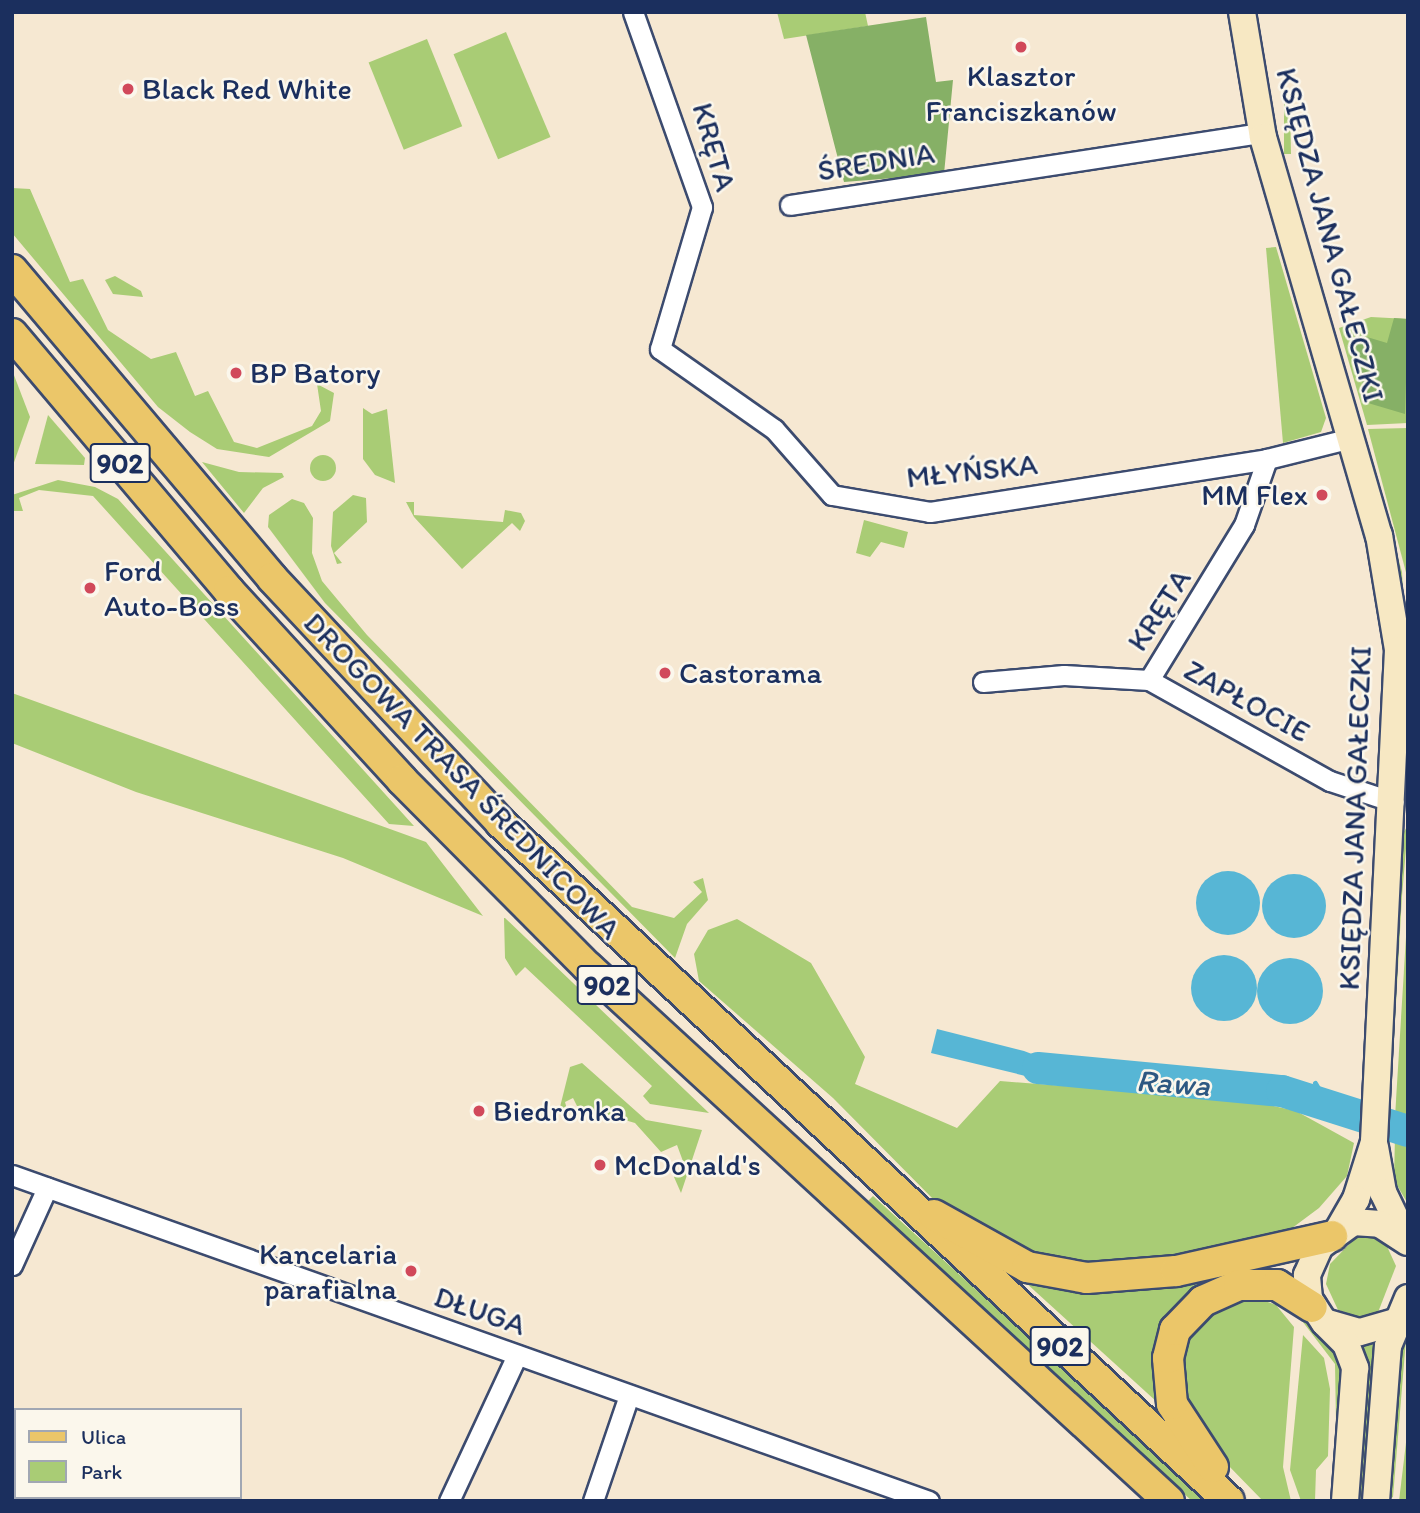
<!DOCTYPE html>
<meta charset="utf-8">
<style>
body{margin:0}
#map{position:relative;width:1420px;height:1513px;overflow:hidden;background:#f6e8d2;font-family:Itim,sans-serif}
div>[style]{position:absolute}
[style*='--x']{left:calc(var(--x)*1px);top:calc(var(--y)*1px);width:calc(var(--w)*1px);rotate:calc(var(--a)*1deg)}
.green>*{inset:0;background:#a9cc75;transform-origin:0 0}
.round{border-radius:50%}
.forest>*{inset:0;background:#86b066}
.water>*{inset:0;background:#57b6d5}
.stream>*{height:5px;margin:-2.5px;padding:0 2.5px;transform-origin:2.5px;border-radius:2.5px;background:#57b6d5}
.river>*{height:32px;margin:-16px;padding:0 16px;transform-origin:16px;border-radius:16px;background:#57b6d5}
.roads{filter:drop-shadow(2px 0 #3c4b6f) drop-shadow(-2px 0 #3c4b6f) drop-shadow(0 2px #3c4b6f) drop-shadow(0 -2px #3c4b6f)}
.street>*{height:19px;margin:-9.5px;padding:0 9.5px;transform-origin:9.5px;border-radius:9.5px;background:#fff}
.secondary>*{height:26px;margin:-13px;padding:0 13px;transform-origin:13px;border-radius:13px;background:#f7e8c3}
.primary>*{height:30px;margin:-15px;padding:0 15px;transform-origin:15px;border-radius:15px;background:#ebc669}
.dots>*{width:19px;height:19px;translate:-50% -50%;box-sizing:border-box;border:4px solid #fbf7ec;border-radius:50%}
span{translate:-50% -50%;white-space:nowrap;text-align:center;line-height:1.15;-webkit-text-stroke:5px #fbf7ec;paint-order:stroke}
.shield-label span{padding:2px 5px;background:#fbf7ec;border:2px solid;border-radius:5px;-webkit-text-stroke-width:0}
.shield-label{font-size:28px;color:#1b2f5e;font-weight:700}
.poi-label{font-size:30px;color:#1b2f5e}
.left{translate:0 -50%;text-align:left}
.right{translate:-100% -50%;text-align:right}
.street-label{font-size:30px;color:#1b2f5e}
.water-label{font-size:32px;color:#2d5882;font-style:italic}
.frame{position:absolute;inset:0;border:14px solid #1b2f5e;pointer-events:none}
.legend{position:absolute;left:14px;top:1408px;width:228px;height:91px;box-sizing:border-box;background:#fbf7ec;border:2px solid #a1a7b3;margin:0;padding:9px 12px;list-style:none;font-size:21px;color:#1b2f5e}
.legend li{display:flex;align-items:center;gap:14px;height:35px}
.legend b{width:35px;border:2px solid #a1a7b3}
</style>
<div id="map">
<div class="green">
<i style="clip-path:polygon(777px 12px,865px 12px,868px 26px,784px 39px)"></i>
<i style="left:506px;top:32px;width:114px;height:57px;rotate:67deg"></i>
<i style="left:427px;top:39px;width:94px;height:63px;rotate:68deg"></i>
<i style="clip-path:polygon(1284px 98px,1290px 103px,1291px 154px,1284px 154px)"></i>
<i style="clip-path:polygon(12px 188px,30px 189px,70px 282px,83px 279px,108px 330px,151px 359px,176px 352px,195px 396px,208px 391px,234px 442px,257px 448px,312px 426px,321px 411px,317px 384px,334px 393px,330px 421px,269px 457px,217px 449px,190px 432px,158px 407px,12px 233px)"></i>
<i style="clip-path:polygon(1276px 247px,1326px 418px,1321px 432px,1283px 443px,1266px 248px)"></i>
<i style="clip-path:polygon(115px 276px,141px 291px,143px 297px,113px 294px,105px 280px)"></i>
<i style="clip-path:polygon(1371px 317px,1408px 319px,1408px 423px,1367px 425px,1339px 328px)"></i>
<i style="clip-path:polygon(1334px 330px,1402px 572px,1408px 690px,1332px 333px)"></i>
<i style="clip-path:polygon(12px 370px,30px 417px,12px 468px)"></i>
<i style="clip-path:polygon(363px 408px,372px 414px,387px 409px,395px 483px,375px 475px,363px 459px)"></i>
<i style="clip-path:polygon(48px 415px,85px 458px,84px 465px,35px 464px)"></i>
<i style="clip-path:polygon(1408px 428px,1408px 580px,1368px 429px)"></i>
<i class="round" style="left:310px;top:455px;width:26px;height:26px"></i>
<i style="clip-path:polygon(202px 462px,239px 472px,282px 473px,284px 477px,263px 488px,244px 513px)"></i>
<i style="clip-path:polygon(58px 480px,95px 487px,118px 499px,414px 826px,389px 824px,93px 496px,39px 490px,19px 498px,23px 511px,12px 511px,12px 495px)"></i>
<i style="clip-path:polygon(353px 495px,366px 498px,367px 522px,334px 553px,342px 563px,337px 564px,331px 546px,333px 512px)"></i>
<i style="clip-path:polygon(292px 499px,304px 503px,313px 518px,312px 553px,322px 581px,367px 635px,632px 907px,674px 918px,702px 892px,693px 882px,703px 878px,708px 900px,687px 924px,675px 958px,325px 603px,268px 527px,269px 515px)"></i>
<i style="clip-path:polygon(406px 502px,414px 502px,414px 515px,503px 522px,505px 510px,521px 513px,525px 521px,520px 531px,512px 523px,462px 569px,414px 517px)"></i>
<i style="clip-path:polygon(864px 520px,908px 532px,904px 548px,881px 542px,870px 557px,856px 553px)"></i>
<i style="clip-path:polygon(12px 693px,426px 842px,483px 916px,343px 858px,136px 792px,12px 743px)"></i>
<i style="clip-path:polygon(1408px 825px,1402px 896px,1393px 1057px,1402px 835px)"></i>
<i style="clip-path:polygon(1408px 904px,1408px 1122px,1395px 1117px)"></i>
<i style="clip-path:polygon(504px 918px,505px 918px,709px 1113px,650px 1104px,643px 1096px,652px 1086px,525px 967px,516px 976px,505px 958px)"></i>
<i style="clip-path:polygon(737px 919px,811px 963px,865px 1057px,855px 1084px,957px 1128px,1000px 1081px,1246px 1100px,1296px 1111px,1354px 1143px,1347px 1176px,1319px 1208px,1264px 1249px,1063px 1270px,938px 1204px,833px 1098px,699px 981px,694px 954px,708px 930px)"></i>
<i style="clip-path:polygon(582px 1063px,646px 1120px,702px 1130px,681px 1193px,674px 1177px,684px 1164px,677px 1145px,661px 1152px,635px 1123px,577px 1106px,573px 1098px,565px 1102px,568px 1113px,560px 1107px,570px 1067px)"></i>
<i style="clip-path:polygon(1395px 1136px,1408px 1140px,1408px 1204px,1394px 1180px)"></i>
<i style="clip-path:polygon(873px 1196px,937px 1254px,1207px 1501px,1192px 1501px,866px 1203px)"></i>
<i style="clip-path:polygon(1361px 1232px,1385px 1242px,1396px 1266px,1377px 1315px,1363px 1318px,1338px 1310px,1326px 1284px,1330px 1264px)"></i>
<i style="clip-path:polygon(1264px 1260px,1263px 1274px,1206px 1288px,1157px 1402px,1025px 1282px,1120px 1292px)"></i>
<i style="clip-path:polygon(1262px 1292px,1262px 1300px,1276px 1305px,1294px 1327px,1283px 1467px,1291px 1501px,1263px 1501px,1189px 1425px,1179px 1349px,1211px 1307px)"></i>
<i style="clip-path:polygon(1296px 1313px,1330px 1346px,1342px 1367px,1337px 1481px,1335px 1364px)"></i>
<i style="clip-path:polygon(1407px 1327px,1393px 1497px,1386px 1501px,1397px 1353px)"></i>
<i style="clip-path:polygon(1303px 1335px,1324px 1358px,1330px 1389px,1328px 1456px,1316px 1470px,1315px 1501px,1301px 1501px,1290px 1470px)"></i>
<i style="clip-path:polygon(1377px 1338px,1367px 1501px,1359px 1501px,1369px 1373px,1362px 1343px)"></i>
<i style="clip-path:polygon(1408px 1426px,1408px 1501px,1399px 1501px)"></i>
</div>
<div class="forest">
<i style="clip-path:polygon(926px 17px,936px 82px,953px 80px,944px 174px,844px 182px,806px 35px)"></i>
<i style="clip-path:polygon(1394px 318px,1408px 319px,1405px 414px,1368px 403px,1350px 342px,1357px 334px,1387px 343px)"></i>
</div>
<div class="water">
<i class="round" style="left:1196px;top:871px;width:64px;height:64px"></i>
<i class="round" style="left:1262px;top:874px;width:64px;height:64px"></i>
<i class="round" style="left:1191px;top:955px;width:66px;height:66px"></i>
<i class="round" style="left:1257px;top:958px;width:66px;height:66px"></i>
<i style="clip-path:polygon(937px 1029px,1024px 1051px,1079px 1072px,1034px 1078px,931px 1053px)"></i>
</div>
<div class="stream">
<i style="--x:1315;--y:1083;--w:21;--a:59"></i>
</div>
<div class="river">
<i style="--x:1038;--y:1068;--w:245;--a:5.4"></i>
<i style="--x:1282;--y:1091;--w:132;--a:17.6"></i>
</div>
<div class="roads">
<div class="street">
<i style="--x:633;--y:12;--w:207;--a:70.5"></i>
<i style="--x:702;--y:207;--w:148;--a:106.5"></i>
<i style="--x:660;--y:349;--w:139;--a:35.1"></i>
<i style="--x:774;--y:429;--w:88;--a:48.7"></i>
<i style="--x:832;--y:495;--w:99;--a:9.8"></i>
<i style="--x:930;--y:512;--w:341;--a:-8.9"></i>
<i style="--x:1267;--y:459;--w:87;--a:-14"></i>
<i style="--x:790;--y:205;--w:477;--a:-8.7"></i>
<i style="--x:1149;--y:680;--w:207;--a:29.2"></i>
<i style="--x:1330;--y:781;--w:67;--a:18.2"></i>
<i style="--x:983;--y:682;--w:81;--a:-4.9"></i>
<i style="--x:1064;--y:675;--w:85;--a:3.4"></i>
<i style="--x:1149;--y:680;--w:182;--a:-58.5"></i>
<i style="--x:1244;--y:525;--w:70;--a:-70.8"></i>
<i style="--x:12;--y:1175;--w:973;--a:19.57"></i>
<i style="--x:12;--y:1265;--w:85;--a:-65.6"></i>
<i style="--x:449;--y:1501;--w:161;--a:-65"></i>
<i style="--x:593;--y:1501;--w:112;--a:-71.2"></i>
</div>
<div class="secondary">
<i style="--x:1242;--y:12;--w:127;--a:80.5"></i>
<i style="--x:1263;--y:137;--w:415;--a:73.8"></i>
<i style="--x:1379;--y:535;--w:117;--a:80.6"></i>
<i style="--x:1398;--y:650;--w:493;--a:92.8"></i>
<i style="--x:1374;--y:1142;--w:60;--a:107.5"></i>
<i style="--x:1356;--y:1199;--w:36;--a:120"></i>
<i style="--x:1375;--y:1147;--w:46;--a:79.9"></i>
<i style="--x:1383;--y:1192;--w:51;--a:64.4"></i>
<i style="--x:1395;--y:1322;--w:37;--a:164"></i>
<i style="--x:1359;--y:1332;--w:36;--a:-164"></i>
<i style="--x:1324;--y:1322;--w:27;--a:-123"></i>
<i style="--x:1309;--y:1299;--w:24;--a:-95"></i>
<i style="--x:1307;--y:1275;--w:32;--a:-66"></i>
<i style="--x:1320;--y:1246;--w:41;--a:-36"></i>
<i style="--x:1353;--y:1222;--w:27;--a:4"></i>
<i style="--x:1380;--y:1224;--w:33;--a:33"></i>
<i style="--x:1326;--y:1324;--w:28;--a:45"></i>
<i style="--x:1346;--y:1344;--w:26;--a:69"></i>
<i style="--x:1355;--y:1368;--w:133;--a:94.3"></i>
<i style="--x:1376;--y:1501;--w:155;--a:-85.6"></i>
<i style="--x:1388;--y:1346;--w:52;--a:-67.4"></i>
</div>
<div class="primary">
<i style="--x:12;--y:270;--w:403;--a:49.8"></i>
<i style="--x:272;--y:578;--w:334;--a:46.9"></i>
<i style="--x:500;--y:822;--w:996;--a:42.97"></i>
<i style="--x:12;--y:334;--w:336;--a:49.8"></i>
<i style="--x:229;--y:591;--w:256;--a:47.5"></i>
<i style="--x:402;--y:780;--w:264;--a:45.2"></i>
<i style="--x:588;--y:967;--w:789;--a:42.59"></i>
<i style="--x:934;--y:1215;--w:107;--a:29.2"></i>
<i style="--x:1027;--y:1267;--w:61;--a:10.4"></i>
<i style="--x:1087;--y:1278;--w:89;--a:-4.5"></i>
<i style="--x:1176;--y:1271;--w:160;--a:-12.6"></i>
<i style="--x:1213;--y:1467;--w:75;--a:-123.1"></i>
<i style="--x:1172;--y:1404;--w:46;--a:-95"></i>
<i style="--x:1168;--y:1358;--w:29;--a:-76"></i>
<i style="--x:1175;--y:1330;--w:40;--a:-46"></i>
<i style="--x:1203;--y:1301;--w:39;--a:-24"></i>
<i style="--x:1239;--y:1285;--w:38;--a:0"></i>
<i style="--x:1277;--y:1285;--w:41;--a:32.2"></i>
</div>
</div>
<div class="dots">
<i style="left:1021px;top:47px;background:#d1495b"></i>
<i style="left:128px;top:89px;background:#d1495b"></i>
<i style="left:236px;top:373px;background:#d1495b"></i>
<i style="left:1322px;top:495px;background:#d1495b"></i>
<i style="left:90px;top:588px;background:#d1495b"></i>
<i style="left:665px;top:673px;background:#d1495b"></i>
<i style="left:479px;top:1111px;background:#d1495b"></i>
<i style="left:600px;top:1165px;background:#d1495b"></i>
<i style="left:411px;top:1271px;background:#d1495b"></i>
</div>
<div class="shield-label">
<span style="left:120px;top:463px">902</span>
<span style="left:607px;top:985px">902</span>
<span style="left:1060px;top:1346px">902</span>
</div>
<div class="poi-label">
<span style="left:1021px;top:93px">Klasztor<br>Franciszkanów</span>
<span class="left" style="left:142px;top:89px">Black Red White</span>
<span class="left" style="left:250px;top:373px">BP Batory</span>
<span class="right" style="left:1308px;top:495px">MM Flex</span>
<span class="left" style="left:104px;top:588px">Ford<br>Auto-Boss</span>
<span class="left" style="left:679px;top:673px">Castorama</span>
<span class="left" style="left:493px;top:1111px">Biedronka</span>
<span class="left" style="left:614px;top:1165px">McDonald's</span>
<span class="right" style="left:397px;top:1271px">Kancelaria<br>parafialna</span>
</div>
<div class="street-label">
<span style="left:714px;top:147px;rotate:74deg">KRĘTA</span>
<span style="left:876px;top:162px;rotate:-9deg">ŚREDNIA</span>
<span style="left:1330px;top:235px;rotate:75deg">KSIĘDZA JANA GAŁECZKI</span>
<span style="left:972px;top:471px;rotate:-6deg">MŁYŃSKA</span>
<span style="left:1159px;top:610px;rotate:-57deg">KRĘTA</span>
<span style="left:1247px;top:701px;rotate:29deg">ZAPŁOCIE</span>
<span style="left:462px;top:776px;rotate:46deg">DROGOWA TRASA ŚREDNICOWA</span>
<span style="left:1355px;top:818px;rotate:-88deg">KSIĘDZA JANA GAŁECZKI</span>
<span style="left:480px;top:1311px;rotate:19deg">DŁUGA</span>
</div>
<div class="water-label">
<span style="left:1173px;top:1083px;rotate:4deg">Rawa</span>
</div>
<div class="frame"></div>
<ul class="legend">
<li><b style="height:9px;background:#ebc669"></b>Ulica</li>
<li><b style="height:19px;background:#a9cc75"></b>Park</li>
</ul>
</div>
